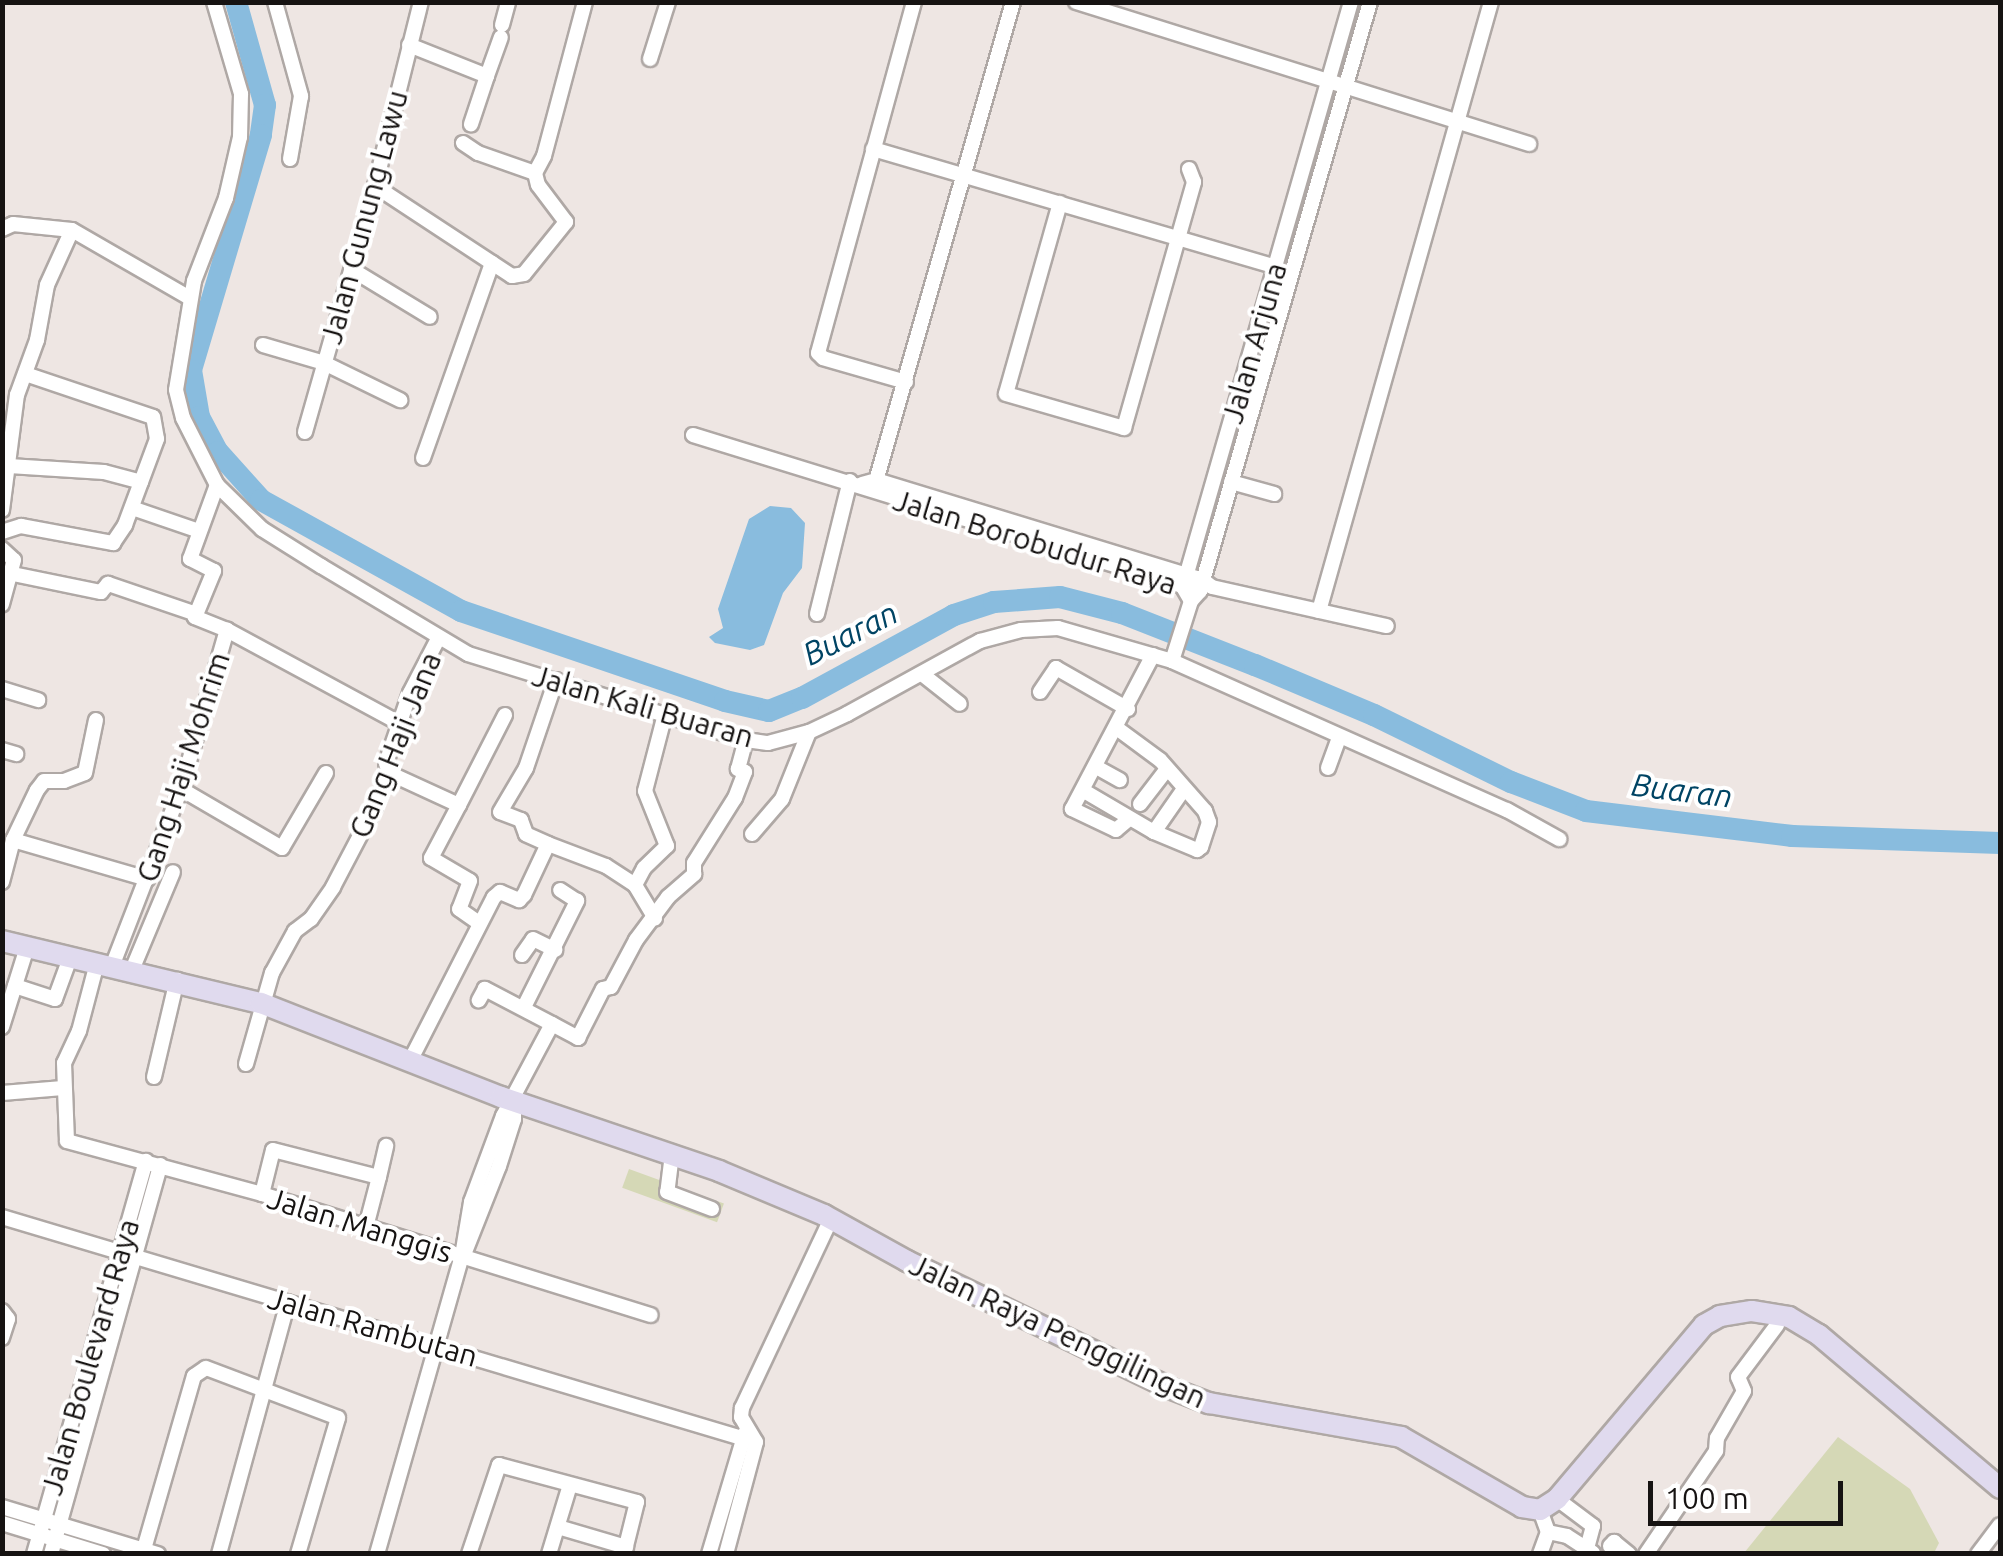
<!DOCTYPE html>
<style>
body{margin:0}
#map{position:relative;width:2003px;height:1556px;overflow:hidden;background:#eee6e3;font-family:Ubuntu,sans-serif}
div>[style]{position:absolute}
[style*='--x']{left:calc(var(--x)*1px);top:calc(var(--y)*1px);width:calc(var(--w)*1px);rotate:calc(var(--a)*1deg)}
.green>*{inset:0;background:#d5d8b6;transform-origin:0 0}
.water>*{inset:0;background:#89bcde}
.river>*{height:22px;margin:-11px;padding:0 11px;transform-origin:11px;border-radius:11px;background:#89bcde}
.roads{filter:drop-shadow(2px 0 #afa8a5) drop-shadow(-2px 0 #afa8a5) drop-shadow(0 2px #afa8a5) drop-shadow(0 -2px #afa8a5)}
.minor>*{height:14px;margin:-7px;padding:0 7px;transform-origin:7px;border-radius:7px;background:#fff}
.secondary>*{height:20px;margin:-10px;padding:0 10px;transform-origin:10px;border-radius:10px;background:#e0daee}
span{translate:-50% -50%;white-space:nowrap;text-align:center;line-height:1.15;-webkit-text-stroke:8px #fff;paint-order:stroke}
.street-label{font-size:30px;color:#161312}
.water-label{font-size:32px;color:#004464;font-style:italic}
.frame{position:absolute;inset:0;border:5px solid #161312;pointer-events:none}
.scale{position:absolute;left:1648px;top:1481px;width:195px;height:45px;box-sizing:border-box;border:5px solid #161312;border-top:0;padding-left:12px;font-size:30px;line-height:35px;white-space:nowrap;color:#161312;-webkit-text-stroke:8px #fff;paint-order:stroke}
</style>
<div id="map">
<div class="green">
<i style="left:629px;top:1169px;width:101px;height:20px;rotate:20deg"></i>
<i style="clip-path:polygon(1838px 1437px,1910px 1489px,1939px 1543px,1934px 1553px,1744px 1553px)"></i>
</div>
<div class="water">
<i style="clip-path:polygon(770px 506px,791px 508px,805px 523px,802px 568px,783px 593px,764px 645px,750px 650px,715px 643px,709px 637px,723px 628px,718px 609px,749px 519px)"></i>
</div>
<div class="river">
<i style="--x:236;--y:2;--w:107;--a:74.3"></i>
<i style="--x:265;--y:105;--w:30;--a:98"></i>
<i style="--x:261;--y:135;--w:245;--a:106.6"></i>
<i style="--x:191;--y:370;--w:48;--a:80.3"></i>
<i style="--x:199;--y:417;--w:40;--a:62"></i>
<i style="--x:218;--y:452;--w:64;--a:48.1"></i>
<i style="--x:261;--y:500;--w:229;--a:29"></i>
<i style="--x:461;--y:611;--w:279;--a:18.8"></i>
<i style="--x:725;--y:701;--w:45;--a:12.8"></i>
<i style="--x:769;--y:711;--w:35;--a:-22"></i>
<i style="--x:802;--y:698;--w:173;--a:-28.6"></i>
<i style="--x:954;--y:615;--w:42;--a:-18"></i>
<i style="--x:994;--y:602;--w:66;--a:-4.3"></i>
<i style="--x:1060;--y:597;--w:64;--a:14.5"></i>
<i style="--x:1122;--y:613;--w:143;--a:21.4"></i>
<i style="--x:1255;--y:665;--w:129;--a:22.8"></i>
<i style="--x:1374;--y:715;--w:153;--a:26.1"></i>
<i style="--x:1511;--y:782;--w:80;--a:21.1"></i>
<i style="--x:1586;--y:811;--w:208;--a:6.9"></i>
<i style="--x:1792;--y:836;--w:208;--a:1.9"></i>
</div>
<div class="roads">
<div class="minor">
<i style="--x:214;--y:2;--w:96;--a:73.6"></i>
<i style="--x:241;--y:94;--w:43;--a:91.3"></i>
<i style="--x:240;--y:137;--w:63;--a:102.9"></i>
<i style="--x:226;--y:198;--w:89;--a:111.1"></i>
<i style="--x:194;--y:281;--w:110;--a:99.4"></i>
<i style="--x:176;--y:390;--w:29;--a:76"></i>
<i style="--x:183;--y:418;--w:75;--a:63.1"></i>
<i style="--x:217;--y:485;--w:63;--a:44.4"></i>
<i style="--x:262;--y:529;--w:70;--a:32.1"></i>
<i style="--x:321;--y:566;--w:171;--a:30.9"></i>
<i style="--x:468;--y:654;--w:291;--a:17.2"></i>
<i style="--x:746;--y:740;--w:22;--a:8"></i>
<i style="--x:768;--y:743;--w:42;--a:-15"></i>
<i style="--x:809;--y:732;--w:42;--a:-25.3"></i>
<i style="--x:847;--y:714;--w:152;--a:-28.8"></i>
<i style="--x:980;--y:641;--w:42;--a:-15"></i>
<i style="--x:1021;--y:630;--w:37;--a:-3"></i>
<i style="--x:1058;--y:628;--w:119;--a:16.1"></i>
<i style="--x:1172;--y:661;--w:367;--a:24"></i>
<i style="--x:1507;--y:810;--w:60;--a:29.1"></i>
<i style="--x:275;--y:2;--w:98;--a:74.5"></i>
<i style="--x:301;--y:96;--w:64;--a:99.9"></i>
<i style="--x:1076;--y:2;--w:475;--a:17.4"></i>
<i style="--x:502;--y:25;--w:24;--a:-75"></i>
<i style="--x:409;--y:45;--w:84;--a:21.7"></i>
<i style="--x:487;--y:76;--w:51;--a:108.4"></i>
<i style="--x:650;--y:59;--w:60;--a:-72.5"></i>
<i style="--x:487;--y:76;--w:41;--a:-70.3"></i>
<i style="--x:463;--y:143;--w:18;--a:34"></i>
<i style="--x:478;--y:153;--w:60;--a:19.3"></i>
<i style="--x:873;--y:149;--w:420;--a:16.3"></i>
<i style="--x:375;--y:186;--w:164;--a:33.3"></i>
<i style="--x:512;--y:276;--w:12;--a:-9"></i>
<i style="--x:524;--y:274;--w:67;--a:-51.1"></i>
<i style="--x:566;--y:222;--w:46;--a:-127.1"></i>
<i style="--x:538;--y:185;--w:12;--a:-104"></i>
<i style="--x:535;--y:173;--w:19;--a:-62"></i>
<i style="--x:544;--y:156;--w:159;--a:-75.1"></i>
<i style="--x:1060;--y:203;--w:198;--a:105.8"></i>
<i style="--x:1006;--y:394;--w:123;--a:16.1"></i>
<i style="--x:1124;--y:428;--w:256;--a:-74.1"></i>
<i style="--x:1194;--y:182;--w:14;--a:-111"></i>
<i style="--x:2;--y:229;--w:12;--a:-24"></i>
<i style="--x:13;--y:224;--w:59;--a:5.8"></i>
<i style="--x:72;--y:230;--w:136;--a:30"></i>
<i style="--x:351;--y:269;--w:92;--a:31.3"></i>
<i style="--x:263;--y:345;--w:64;--a:16.4"></i>
<i style="--x:324;--y:363;--w:85;--a:26"></i>
<i style="--x:906;--y:382;--w:86;--a:-163.9"></i>
<i style="--x:823;--y:358;--w:7;--a:-135"></i>
<i style="--x:818;--y:353;--w:364;--a:-74.7"></i>
<i style="--x:305;--y:432;--w:256;--a:-74.1"></i>
<i style="--x:375;--y:186;--w:190;--a:-76"></i>
<i style="--x:693;--y:435;--w:522;--a:17.15"></i>
<i style="--x:423;--y:458;--w:207;--a:-70.5"></i>
<i style="--x:9;--y:466;--w:95;--a:3.6"></i>
<i style="--x:104;--y:472;--w:38;--a:15"></i>
<i style="--x:141;--y:482;--w:46;--a:-69.6"></i>
<i style="--x:157;--y:439;--w:22;--a:-100"></i>
<i style="--x:153;--y:417;--w:135;--a:-161.4"></i>
<i style="--x:1231;--y:482;--w:45;--a:15.6"></i>
<i style="--x:862;--y:484;--w:15;--a:-16"></i>
<i style="--x:876;--y:480;--w:342;--a:17"></i>
<i style="--x:1203;--y:580;--w:11;--a:38"></i>
<i style="--x:1212;--y:587;--w:179;--a:12.6"></i>
<i style="--x:874;--y:488;--w:505;--a:-74.04"></i>
<i style="--x:132;--y:508;--w:71;--a:18.9"></i>
<i style="--x:2;--y:510;--w:116;--a:-82.6"></i>
<i style="--x:17;--y:395;--w:59;--a:-70"></i>
<i style="--x:37;--y:340;--w:56;--a:-79.7"></i>
<i style="--x:47;--y:285;--w:60;--a:-65.6"></i>
<i style="--x:2;--y:532;--w:20;--a:-18"></i>
<i style="--x:21;--y:526;--w:94;--a:10.5"></i>
<i style="--x:113;--y:543;--w:22;--a:-56"></i>
<i style="--x:125;--y:525;--w:46;--a:-69.6"></i>
<i style="--x:2;--y:549;--w:16;--a:43"></i>
<i style="--x:14;--y:560;--w:46;--a:105.3"></i>
<i style="--x:13;--y:574;--w:90;--a:11.6"></i>
<i style="--x:101;--y:592;--w:11;--a:-49"></i>
<i style="--x:108;--y:584;--w:93;--a:18.8"></i>
<i style="--x:1191;--y:601;--w:16;--a:-120"></i>
<i style="--x:1183;--y:587;--w:609;--a:-73.98"></i>
<i style="--x:1319;--y:611;--w:633;--a:-74.23"></i>
<i style="--x:817;--y:614;--w:137;--a:-76.1"></i>
<i style="--x:227;--y:630;--w:198;--a:28.4"></i>
<i style="--x:1172;--y:661;--w:63;--a:-72.4"></i>
<i style="--x:1191;--y:601;--w:13;--a:-48"></i>
<i style="--x:1200;--y:591;--w:613;--a:-73.9"></i>
<i style="--x:922;--y:674;--w:48;--a:38.3"></i>
<i style="--x:2;--y:689;--w:38;--a:17"></i>
<i style="--x:1040;--y:692;--w:29;--a:-56"></i>
<i style="--x:1056;--y:668;--w:83;--a:29.7"></i>
<i style="--x:2;--y:750;--w:15;--a:16"></i>
<i style="--x:1098;--y:768;--w:25;--a:29"></i>
<i style="--x:1328;--y:768;--w:33;--a:-70"></i>
<i style="--x:389;--y:773;--w:77;--a:24.6"></i>
<i style="--x:459;--y:805;--w:101;--a:-62.9"></i>
<i style="--x:181;--y:789;--w:117;--a:30.3"></i>
<i style="--x:282;--y:848;--w:87;--a:-59.6"></i>
<i style="--x:1084;--y:791;--w:81;--a:30.4"></i>
<i style="--x:1154;--y:832;--w:47;--a:22.7"></i>
<i style="--x:1197;--y:850;--w:5;--a:-37"></i>
<i style="--x:1201;--y:847;--w:26;--a:-72"></i>
<i style="--x:1209;--y:822;--w:12;--a:-110"></i>
<i style="--x:1205;--y:811;--w:68;--a:-131.4"></i>
<i style="--x:1160;--y:760;--w:52;--a:-143.6"></i>
<i style="--x:1140;--y:804;--w:44;--a:-52.4"></i>
<i style="--x:459;--y:805;--w:60;--a:117.8"></i>
<i style="--x:431;--y:858;--w:45;--a:30.5"></i>
<i style="--x:470;--y:881;--w:30;--a:111"></i>
<i style="--x:459;--y:909;--w:24;--a:35"></i>
<i style="--x:1129;--y:819;--w:17;--a:140"></i>
<i style="--x:1116;--y:830;--w:49;--a:-154.5"></i>
<i style="--x:1072;--y:809;--w:174;--a:-62.3"></i>
<i style="--x:1154;--y:832;--w:52;--a:-55.1"></i>
<i style="--x:752;--y:834;--w:46;--a:-49.4"></i>
<i style="--x:782;--y:799;--w:72;--a:-68.1"></i>
<i style="--x:13;--y:840;--w:140;--a:16.2"></i>
<i style="--x:548;--y:844;--w:24;--a:-156"></i>
<i style="--x:526;--y:834;--w:15;--a:-110"></i>
<i style="--x:521;--y:820;--w:22;--a:-159"></i>
<i style="--x:500;--y:812;--w:51;--a:-59.4"></i>
<i style="--x:526;--y:768;--w:93;--a:-71.2"></i>
<i style="--x:2;--y:882;--w:43;--a:-75.3"></i>
<i style="--x:13;--y:840;--w:55;--a:-64.4"></i>
<i style="--x:37;--y:790;--w:11;--a:-52"></i>
<i style="--x:44;--y:781;--w:20;--a:0"></i>
<i style="--x:64;--y:781;--w:22;--a:-21"></i>
<i style="--x:85;--y:773;--w:54;--a:-78.3"></i>
<i style="--x:635;--y:885;--w:19;--a:-62"></i>
<i style="--x:644;--y:868;--w:32;--a:-44"></i>
<i style="--x:667;--y:846;--w:59;--a:-111.8"></i>
<i style="--x:645;--y:791;--w:80;--a:-75.4"></i>
<i style="--x:522;--y:955;--w:19;--a:-55"></i>
<i style="--x:533;--y:939;--w:25;--a:26"></i>
<i style="--x:97;--y:963;--w:70;--a:104.8"></i>
<i style="--x:79;--y:1031;--w:35;--a:115"></i>
<i style="--x:64;--y:1063;--w:78;--a:87.8"></i>
<i style="--x:67;--y:1141;--w:202;--a:15.2"></i>
<i style="--x:262;--y:1194;--w:407;--a:17.3"></i>
<i style="--x:113;--y:964;--w:188;--a:-68.8"></i>
<i style="--x:181;--y:789;--w:166;--a:-73.9"></i>
<i style="--x:227;--y:630;--w:35;--a:-158"></i>
<i style="--x:195;--y:617;--w:50;--a:-67.6"></i>
<i style="--x:214;--y:571;--w:27;--a:-153"></i>
<i style="--x:190;--y:559;--w:79;--a:-70"></i>
<i style="--x:132;--y:970;--w:106;--a:-67.3"></i>
<i style="--x:15;--y:986;--w:42;--a:18"></i>
<i style="--x:55;--y:999;--w:44;--a:-69.9"></i>
<i style="--x:524;--y:1007;--w:119;--a:-63.4"></i>
<i style="--x:577;--y:901;--w:20;--a:-147"></i>
<i style="--x:552;--y:1024;--w:30;--a:28"></i>
<i style="--x:578;--y:1038;--w:55;--a:-63"></i>
<i style="--x:603;--y:989;--w:8;--a:-14"></i>
<i style="--x:611;--y:987;--w:53;--a:-62"></i>
<i style="--x:636;--y:940;--w:54;--a:-53.3"></i>
<i style="--x:668;--y:897;--w:35;--a:-41"></i>
<i style="--x:694;--y:874;--w:11;--a:-90"></i>
<i style="--x:694;--y:863;--w:77;--a:-57.8"></i>
<i style="--x:735;--y:798;--w:28;--a:-69"></i>
<i style="--x:745;--y:772;--w:8;--a:-157"></i>
<i style="--x:738;--y:769;--w:30;--a:-75"></i>
<i style="--x:2;--y:1027;--w:84;--a:-72.6"></i>
<i style="--x:409;--y:1063;--w:186;--a:-62.9"></i>
<i style="--x:494;--y:897;--w:8;--a:-40"></i>
<i style="--x:500;--y:892;--w:21;--a:23"></i>
<i style="--x:519;--y:900;--w:7;--a:-45"></i>
<i style="--x:524;--y:895;--w:56;--a:-64.8"></i>
<i style="--x:548;--y:844;--w:62;--a:20.8"></i>
<i style="--x:606;--y:866;--w:35;--a:33"></i>
<i style="--x:635;--y:885;--w:39;--a:59"></i>
<i style="--x:246;--y:1064;--w:95;--a:-74.1"></i>
<i style="--x:272;--y:973;--w:48;--a:-61.3"></i>
<i style="--x:295;--y:931;--w:20;--a:-37"></i>
<i style="--x:311;--y:919;--w:39;--a:-55"></i>
<i style="--x:333;--y:887;--w:88;--a:-62.3"></i>
<i style="--x:374;--y:809;--w:39;--a:-67"></i>
<i style="--x:389;--y:773;--w:10;--a:-107"></i>
<i style="--x:386;--y:763;--w:74;--a:-71.1"></i>
<i style="--x:410;--y:693;--w:61;--a:-62.6"></i>
<i style="--x:154;--y:1077;--w:100;--a:-76.7"></i>
<i style="--x:2;--y:1093;--w:61;--a:-4.7"></i>
<i style="--x:672;--y:1154;--w:38;--a:97"></i>
<i style="--x:667;--y:1192;--w:48;--a:20.7"></i>
<i style="--x:379;--y:1177;--w:32;--a:-77"></i>
<i style="--x:262;--y:1194;--w:45;--a:-76"></i>
<i style="--x:273;--y:1150;--w:109;--a:14.3"></i>
<i style="--x:379;--y:1177;--w:52;--a:104.6"></i>
<i style="--x:2;--y:1217;--w:772;--a:16.63"></i>
<i style="--x:465;--y:1252;--w:92;--a:-68.4"></i>
<i style="--x:499;--y:1166;--w:49;--a:-72.3"></i>
<i style="--x:514;--y:1119;--w:17;--a:-90"></i>
<i style="--x:2;--y:1311;--w:10;--a:53"></i>
<i style="--x:8;--y:1319;--w:20;--a:108"></i>
<i style="--x:1557;--y:1499;--w:45;--a:36.9"></i>
<i style="--x:1593;--y:1526;--w:24;--a:105"></i>
<i style="--x:2;--y:1507;--w:163;--a:16.8"></i>
<i style="--x:2;--y:1523;--w:106;--a:17.1"></i>
<i style="--x:558;--y:1527;--w:71;--a:16.4"></i>
<i style="--x:1548;--y:1532;--w:19;--a:12"></i>
<i style="--x:1567;--y:1536;--w:31;--a:33"></i>
<i style="--x:1610;--y:1546;--w:6;--a:-45"></i>
<i style="--x:1614;--y:1542;--w:19;--a:39"></i>
<i style="--x:144;--y:1549;--w:180;--a:-73.9"></i>
<i style="--x:194;--y:1376;--w:14;--a:-34"></i>
<i style="--x:206;--y:1368;--w:141;--a:20.7"></i>
<i style="--x:338;--y:1418;--w:142;--a:106.4"></i>
<i style="--x:34;--y:1554;--w:409;--a:-74.1"></i>
<i style="--x:51;--y:1554;--w:404;--a:-74.3"></i>
<i style="--x:219;--y:1554;--w:261;--a:-74.7"></i>
<i style="--x:377;--y:1554;--w:310;--a:-74.1"></i>
<i style="--x:462;--y:1256;--w:55;--a:-80.5"></i>
<i style="--x:471;--y:1202;--w:92;--a:-69.6"></i>
<i style="--x:503;--y:1116;--w:104;--a:-62"></i>
<i style="--x:552;--y:1024;--w:76;--a:-152.4"></i>
<i style="--x:485;--y:989;--w:13;--a:119"></i>
<i style="--x:469;--y:1554;--w:94;--a:-71.4"></i>
<i style="--x:499;--y:1465;--w:143;--a:15"></i>
<i style="--x:637;--y:1502;--w:54;--a:104"></i>
<i style="--x:549;--y:1554;--w:72;--a:-73.1"></i>
<i style="--x:709;--y:1554;--w:126;--a:-73.4"></i>
<i style="--x:726;--y:1554;--w:116;--a:-75"></i>
<i style="--x:756;--y:1442;--w:29;--a:-121"></i>
<i style="--x:741;--y:1417;--w:9;--a:-84"></i>
<i style="--x:742;--y:1408;--w:209;--a:-64.8"></i>
<i style="--x:1540;--y:1554;--w:23;--a:-70"></i>
<i style="--x:1548;--y:1532;--w:23;--a:-110"></i>
<i style="--x:1646;--y:1554;--w:125;--a:-55.8"></i>
<i style="--x:1716;--y:1451;--w:13;--a:-86"></i>
<i style="--x:1717;--y:1438;--w:54;--a:-60.1"></i>
<i style="--x:1744;--y:1391;--w:15;--a:-113"></i>
<i style="--x:1738;--y:1377;--w:65;--a:-53.1"></i>
<i style="--x:1978;--y:1554;--w:36;--a:-53"></i>
</div>
<div class="secondary">
<i style="--x:2;--y:941;--w:266;--a:13.5"></i>
<i style="--x:261;--y:1003;--w:258;--a:21.4"></i>
<i style="--x:501;--y:1097;--w:230;--a:18.7"></i>
<i style="--x:719;--y:1171;--w:114;--a:22.7"></i>
<i style="--x:824;--y:1215;--w:95;--a:29"></i>
<i style="--x:907;--y:1261;--w:294;--a:25.8"></i>
<i style="--x:1172;--y:1389;--w:40;--a:21"></i>
<i style="--x:1209;--y:1403;--w:195;--a:10"></i>
<i style="--x:1401;--y:1437;--w:140;--a:30"></i>
<i style="--x:1522;--y:1507;--w:18;--a:9"></i>
<i style="--x:1540;--y:1510;--w:20;--a:-33"></i>
<i style="--x:1557;--y:1499;--w:228;--a:-49.8"></i>
<i style="--x:1704;--y:1325;--w:18;--a:-29"></i>
<i style="--x:1720;--y:1316;--w:32;--a:-9"></i>
<i style="--x:1752;--y:1311;--w:37;--a:9"></i>
<i style="--x:1789;--y:1317;--w:35;--a:31"></i>
<i style="--x:1819;--y:1335;--w:237;--a:40.2"></i>
</div>
</div>
<div class="street-label">
<span style="left:364px;top:217px;rotate:-75deg">Jalan Gunung Lawu</span>
<span style="left:1254px;top:343px;rotate:-74deg">Jalan Arjuna</span>
<span style="left:1035px;top:542px;rotate:17deg">Jalan Borobudur Raya</span>
<span style="left:643px;top:706px;rotate:16deg">Jalan Kali Buaran</span>
<span style="left:395px;top:745px;rotate:-68deg">Gang Haji Jana</span>
<span style="left:183px;top:767px;rotate:-72deg">Gang Haji Mohrim</span>
<span style="left:360px;top:1225px;rotate:17deg">Jalan Manggis</span>
<span style="left:373px;top:1327px;rotate:16deg">Jalan Rambutan</span>
<span style="left:1058px;top:1331px;rotate:25deg">Jalan Raya Penggilingan</span>
<span style="left:90px;top:1357px;rotate:-74deg">Jalan Boulevard Raya</span>
</div>
<div class="water-label">
<span style="left:850px;top:633px;rotate:-27deg">Buaran</span>
<span style="left:1682px;top:790px;rotate:7deg">Buaran</span>
</div>
<div class="frame"></div>
<div class="scale">100 m</div>
</div>
